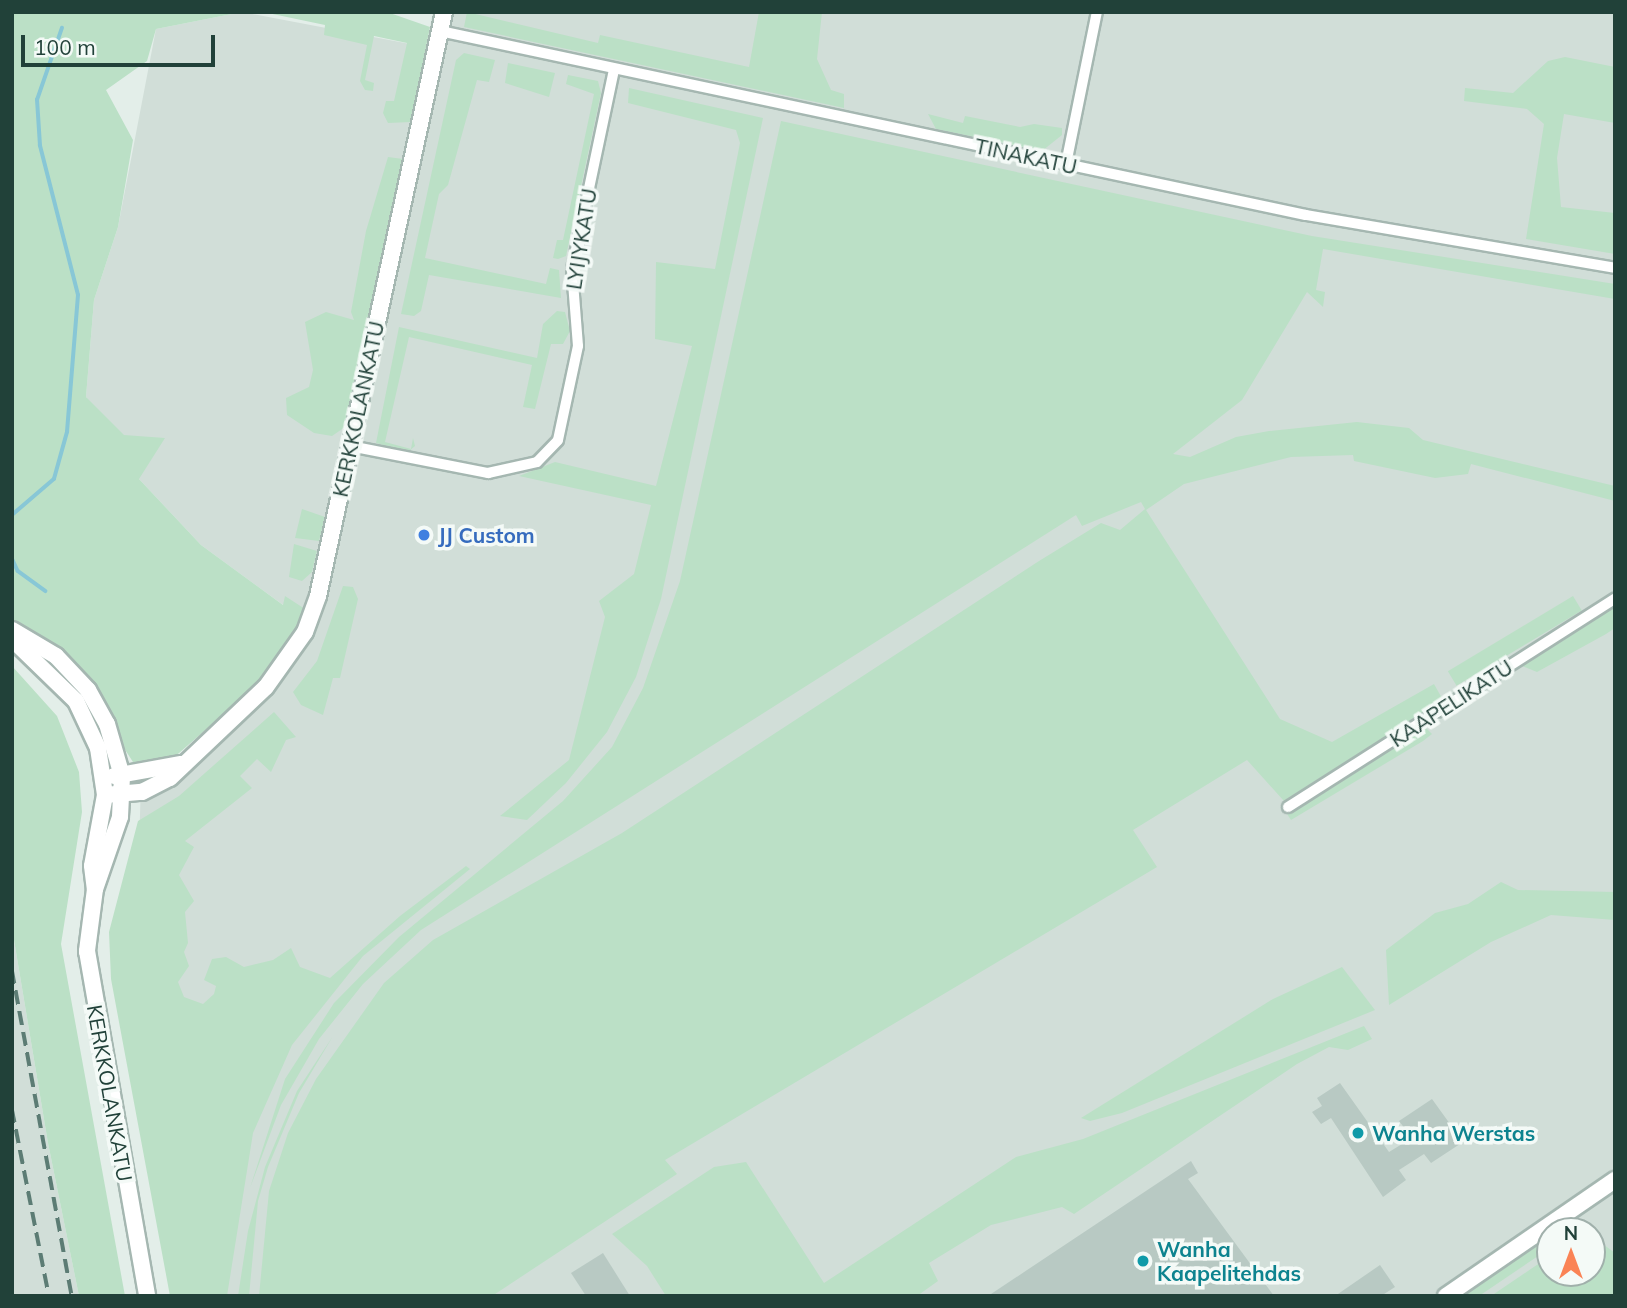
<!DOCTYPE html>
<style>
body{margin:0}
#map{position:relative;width:1627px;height:1308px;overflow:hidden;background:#e3eee9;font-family:Mulish,sans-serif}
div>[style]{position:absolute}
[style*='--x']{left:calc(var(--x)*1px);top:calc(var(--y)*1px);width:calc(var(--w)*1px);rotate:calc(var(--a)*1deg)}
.built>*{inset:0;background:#d1ded8}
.green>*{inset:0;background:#bbe0c6;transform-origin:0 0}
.stream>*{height:3.5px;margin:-1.75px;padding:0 1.75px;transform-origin:1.75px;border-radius:1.75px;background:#88c7d6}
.building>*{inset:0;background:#b8c9c3}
.roads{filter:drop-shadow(2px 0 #a5b7b1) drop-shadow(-2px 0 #a5b7b1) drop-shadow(0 2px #a5b7b1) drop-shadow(0 -2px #a5b7b1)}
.street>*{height:10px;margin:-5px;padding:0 5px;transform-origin:5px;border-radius:5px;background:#fff}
.secondary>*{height:16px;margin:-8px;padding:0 8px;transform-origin:8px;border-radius:8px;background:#fff}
.rail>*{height:3.5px;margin-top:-1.75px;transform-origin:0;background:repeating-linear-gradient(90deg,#5c7c74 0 14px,transparent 0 21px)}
.dots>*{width:19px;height:19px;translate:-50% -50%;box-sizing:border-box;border:4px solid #f4faf7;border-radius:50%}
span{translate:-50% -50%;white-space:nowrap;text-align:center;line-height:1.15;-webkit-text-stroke:7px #f4faf7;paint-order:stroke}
.street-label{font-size:21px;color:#214139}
.shop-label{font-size:21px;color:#366cbe;font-weight:700}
.left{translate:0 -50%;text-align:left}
.culture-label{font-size:21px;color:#0d838f;font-weight:700}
.frame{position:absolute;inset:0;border:14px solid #214139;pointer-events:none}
.north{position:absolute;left:1536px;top:1217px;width:70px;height:70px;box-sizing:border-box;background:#f4faf7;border:2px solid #a0b0ab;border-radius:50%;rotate:0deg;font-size:19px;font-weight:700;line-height:28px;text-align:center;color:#214139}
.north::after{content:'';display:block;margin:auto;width:24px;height:32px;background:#fa8355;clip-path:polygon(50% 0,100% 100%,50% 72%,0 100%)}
.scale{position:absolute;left:21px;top:35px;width:194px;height:32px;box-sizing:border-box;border:4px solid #214139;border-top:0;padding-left:9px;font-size:21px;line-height:24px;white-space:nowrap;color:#214139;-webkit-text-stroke:5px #f4faf7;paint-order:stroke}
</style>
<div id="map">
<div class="built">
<i style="clip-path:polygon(evenodd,242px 12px,426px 47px,433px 12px,1615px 12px,1615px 1296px,191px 1296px,136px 951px,141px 781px,187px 761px,266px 687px,305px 632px,290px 610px,201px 545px,139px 479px,86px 397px,94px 300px,118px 227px,156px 29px,242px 12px,1550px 1231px,1592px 1231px,1592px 1273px,1550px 1273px,1550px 1231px)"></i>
<i style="clip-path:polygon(12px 928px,48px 1143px,79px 1296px,12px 1296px)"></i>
</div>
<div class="green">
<i style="clip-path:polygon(12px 12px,242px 12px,156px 29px,147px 61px,106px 90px,133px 140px,118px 227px,94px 300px,86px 397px,124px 435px,165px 438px,139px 479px,201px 545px,283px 605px,285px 596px,305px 609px,290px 643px,258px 684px,171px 760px,142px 766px,133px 762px,64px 655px,12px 624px)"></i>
<i style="clip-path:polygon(263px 12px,387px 12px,430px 27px,411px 122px,388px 123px,383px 113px,386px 101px,394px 101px,407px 43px,374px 36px,365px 80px,374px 83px,373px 91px,365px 90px,360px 81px,367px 45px,324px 35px,325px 25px)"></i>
<i style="clip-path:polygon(467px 12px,598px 43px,600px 35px,749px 67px,759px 12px,822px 12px,817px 59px,831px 90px,844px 94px,844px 108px,464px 27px)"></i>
<i style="clip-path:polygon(464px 53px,495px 60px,489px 82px,477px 80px,448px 185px,439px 194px,425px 258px,546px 284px,550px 268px,559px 270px,561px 298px,429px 275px,421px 311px,414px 316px,401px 314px,456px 60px)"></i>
<i style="clip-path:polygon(1565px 57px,1615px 67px,1615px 123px,1564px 114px,1557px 158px,1561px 207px,1615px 213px,1615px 254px,1526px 239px,1544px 124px,1527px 109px,1464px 101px,1465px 88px,1513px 93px,1548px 61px)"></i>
<i style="clip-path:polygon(508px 63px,555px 73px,549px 97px,505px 83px)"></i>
<i style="clip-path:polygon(568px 75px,598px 81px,601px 93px,566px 256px,558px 259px,553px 258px,557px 240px,563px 240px,594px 94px,566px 84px)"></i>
<i style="clip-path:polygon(629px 88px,763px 118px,661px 599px,636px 677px,607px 732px,566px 783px,527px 820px,500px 816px,569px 760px,605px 617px,599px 601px,634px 574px,651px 505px,519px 476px,555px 462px,656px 486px,692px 346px,655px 339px,656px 262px,715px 269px,740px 143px,736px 130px,628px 103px)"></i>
<i style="clip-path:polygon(928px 114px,963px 123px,965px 116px,1020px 127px,1034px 124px,1062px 128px,1062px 135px,1042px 151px,936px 129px)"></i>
<i style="clip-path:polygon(781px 121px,1312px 236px,1615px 284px,1615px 299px,1323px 249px,1316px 290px,1325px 292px,1323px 307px,1307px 292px,1242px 400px,1173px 454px,1190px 457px,1236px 437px,1269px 431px,1357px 422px,1409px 428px,1423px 440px,1615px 486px,1615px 501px,1471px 464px,1468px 474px,1435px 478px,1354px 461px,1353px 455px,1291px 457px,1184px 484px,1146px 510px,1280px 719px,1332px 742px,1434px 684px,1443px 700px,1284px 801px,1247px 760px,1133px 830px,1157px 867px,665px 1160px,677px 1174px,492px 1296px,259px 1296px,269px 1191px,288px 1133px,316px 1079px,384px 983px,433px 940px,622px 833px,1039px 561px,1101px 523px,1120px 530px,1145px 509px,1141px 502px,1082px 526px,1076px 515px,421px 930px,363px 984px,319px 1039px,281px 1105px,250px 1188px,285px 1079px,334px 1003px,399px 937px,563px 801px,612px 747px,643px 688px,680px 581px)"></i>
<i style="clip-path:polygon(388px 157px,403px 159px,345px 427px,332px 436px,314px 433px,287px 415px,286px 398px,309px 387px,313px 370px,305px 322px,326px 312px,354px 320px,351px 312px,366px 231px)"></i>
<i style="clip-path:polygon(557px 311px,565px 312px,570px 331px,563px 344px,551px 344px,535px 409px,523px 407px,532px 365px,409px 337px,385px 442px,411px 449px,413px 438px,415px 446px,408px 452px,376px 443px,399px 327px,537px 358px,543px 324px)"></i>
<i style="clip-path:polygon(302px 509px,325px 517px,319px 541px,295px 538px)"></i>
<i style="clip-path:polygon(294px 544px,317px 551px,312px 572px,302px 581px,289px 577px)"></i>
<i style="clip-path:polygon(343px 586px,353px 587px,358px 599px,340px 678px,333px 678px,323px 715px,301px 705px,293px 692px,317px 661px)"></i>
<i style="left:1573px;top:596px;width:17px;height:146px;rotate:59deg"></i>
<i style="clip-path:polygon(1615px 605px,1615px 628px,1606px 634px,1537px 672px,1522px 666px)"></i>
<i style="clip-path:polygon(12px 666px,57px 716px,79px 772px,82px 812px,61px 944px,125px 1296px,79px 1296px,48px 1143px,12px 928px)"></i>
<i style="clip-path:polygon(274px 712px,296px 737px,286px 740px,271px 772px,257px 759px,240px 776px,252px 788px,185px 841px,194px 847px,179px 875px,194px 901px,185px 912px,188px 943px,184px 952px,189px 966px,178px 982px,184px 997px,203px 1004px,214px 994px,216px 986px,204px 980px,212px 959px,226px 957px,244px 967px,273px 960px,291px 948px,300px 967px,330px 978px,400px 916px,466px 866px,470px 869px,363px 956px,292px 1045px,253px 1133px,227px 1296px,170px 1296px,111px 979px,109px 932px,138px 821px,179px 796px)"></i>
<i style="clip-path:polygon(1426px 728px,1432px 734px,1423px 741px,1291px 820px,1287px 814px)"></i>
<i style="clip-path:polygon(1501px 882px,1518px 890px,1615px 892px,1615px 920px,1551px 915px,1491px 942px,1389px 1005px,1386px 950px,1435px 913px,1468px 904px)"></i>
<i style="clip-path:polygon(1342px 967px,1375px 1010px,1122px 1113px,1090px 1121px,1081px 1118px,1273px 999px)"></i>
<i style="clip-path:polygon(1364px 1026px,1372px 1039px,1348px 1050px,1329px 1047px,1297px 1064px,1074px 1214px,1062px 1207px,991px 1225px,929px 1263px,938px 1281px,917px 1296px,666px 1296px,647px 1266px,612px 1234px,714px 1167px,746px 1162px,824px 1283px,1016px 1157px,1083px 1139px)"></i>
<i style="clip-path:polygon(333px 1036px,299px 1093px,268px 1167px,258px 1201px,249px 1296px,238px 1296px,248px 1231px,265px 1167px,297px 1091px)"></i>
<i style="clip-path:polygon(1550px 1234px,1550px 1248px,1479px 1296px,1460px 1296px)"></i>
<i style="clip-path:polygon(1592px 1236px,1615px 1253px,1615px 1296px,1491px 1296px,1550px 1256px,1550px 1273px,1592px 1273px)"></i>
</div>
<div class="stream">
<i style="--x:12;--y:515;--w:55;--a:-40.6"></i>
<i style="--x:54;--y:479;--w:49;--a:-74.5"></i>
<i style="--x:67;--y:432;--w:137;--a:-85.4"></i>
<i style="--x:78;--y:295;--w:154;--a:-104.3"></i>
<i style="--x:40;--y:146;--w:46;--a:-93.7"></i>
<i style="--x:37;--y:100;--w:76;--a:-70.9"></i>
<i style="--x:12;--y:558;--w:14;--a:65"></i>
<i style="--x:18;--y:571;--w:34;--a:36"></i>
</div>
<div class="building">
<i style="clip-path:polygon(1340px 1083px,1389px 1152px,1412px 1138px,1399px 1121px,1432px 1099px,1463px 1142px,1431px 1163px,1424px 1154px,1399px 1170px,1406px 1180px,1383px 1197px,1331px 1118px,1321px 1124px,1312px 1112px,1322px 1106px,1317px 1098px)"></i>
<i style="clip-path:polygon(1191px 1161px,1198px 1173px,1188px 1179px,1274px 1296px,988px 1296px)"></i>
<i style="clip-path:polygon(603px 1253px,630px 1296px,586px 1296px,571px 1273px)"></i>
<i style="clip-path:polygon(1380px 1265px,1395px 1287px,1381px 1296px,1335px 1296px)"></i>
</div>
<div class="roads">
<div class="street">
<i style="--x:440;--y:31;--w:885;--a:12"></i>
<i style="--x:1306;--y:215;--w:314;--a:9.7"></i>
<i style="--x:1066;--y:164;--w:155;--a:-78.5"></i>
<i style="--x:350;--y:446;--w:141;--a:11.1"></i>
<i style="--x:488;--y:473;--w:50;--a:-12.7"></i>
<i style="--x:537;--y:462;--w:30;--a:-46"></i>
<i style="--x:558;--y:440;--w:96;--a:-78"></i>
<i style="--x:578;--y:346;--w:77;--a:-94.5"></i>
<i style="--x:572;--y:269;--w:204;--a:-78.1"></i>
<i style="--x:1288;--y:807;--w:388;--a:-32.5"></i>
</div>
<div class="secondary">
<i style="--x:12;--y:630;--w:51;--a:30.6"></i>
<i style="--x:56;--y:656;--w:47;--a:46.7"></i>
<i style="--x:88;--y:690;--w:39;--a:61"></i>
<i style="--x:107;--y:724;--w:54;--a:73.9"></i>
<i style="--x:122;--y:776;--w:41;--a:92.8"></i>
<i style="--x:120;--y:817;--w:76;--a:109.1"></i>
<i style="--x:95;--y:889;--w:63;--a:97.4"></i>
<i style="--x:87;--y:951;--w:350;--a:80.1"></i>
<i style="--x:12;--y:639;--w:89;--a:44.1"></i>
<i style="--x:76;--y:701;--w:52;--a:64.9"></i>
<i style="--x:98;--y:748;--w:48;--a:81.5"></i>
<i style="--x:105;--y:795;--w:72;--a:100.4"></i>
<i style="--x:92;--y:866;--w:23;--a:83"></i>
<i style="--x:114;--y:776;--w:68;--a:-10.2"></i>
<i style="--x:105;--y:795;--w:37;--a:-5"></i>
<i style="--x:142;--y:792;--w:31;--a:-27"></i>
<i style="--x:170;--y:778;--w:132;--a:-43.5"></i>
<i style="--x:266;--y:687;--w:67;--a:-54.7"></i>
<i style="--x:305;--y:632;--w:38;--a:-70"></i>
<i style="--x:318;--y:596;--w:597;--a:-77.82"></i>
<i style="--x:1446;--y:1296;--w:205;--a:-34.5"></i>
</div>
</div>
<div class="rail">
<i style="--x:12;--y:970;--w:331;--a:79.6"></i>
<i style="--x:12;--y:1109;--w:191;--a:78.8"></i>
</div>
<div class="dots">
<i style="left:424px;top:535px;background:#3f7fe0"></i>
<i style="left:1358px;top:1133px;background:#0f9aa8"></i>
<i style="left:1143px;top:1261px;background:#0f9aa8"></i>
</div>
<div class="street-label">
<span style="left:1026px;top:156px;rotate:12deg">TINAKATU</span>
<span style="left:581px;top:239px;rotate:-81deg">LYIJYKATU</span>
<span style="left:358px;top:409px;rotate:-78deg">KERKKOLANKATU</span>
<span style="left:1451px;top:703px;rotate:-33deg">KAAPELIKATU</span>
<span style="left:110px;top:1093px;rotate:80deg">KERKKOLANKATU</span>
</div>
<div class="shop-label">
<span class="left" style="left:438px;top:535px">JJ Custom</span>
</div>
<div class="culture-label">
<span class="left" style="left:1372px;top:1133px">Wanha Werstas</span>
<span class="left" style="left:1157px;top:1261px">Wanha<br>Kaapelitehdas</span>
</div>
<div class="frame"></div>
<div class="north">N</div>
<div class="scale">100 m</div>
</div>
